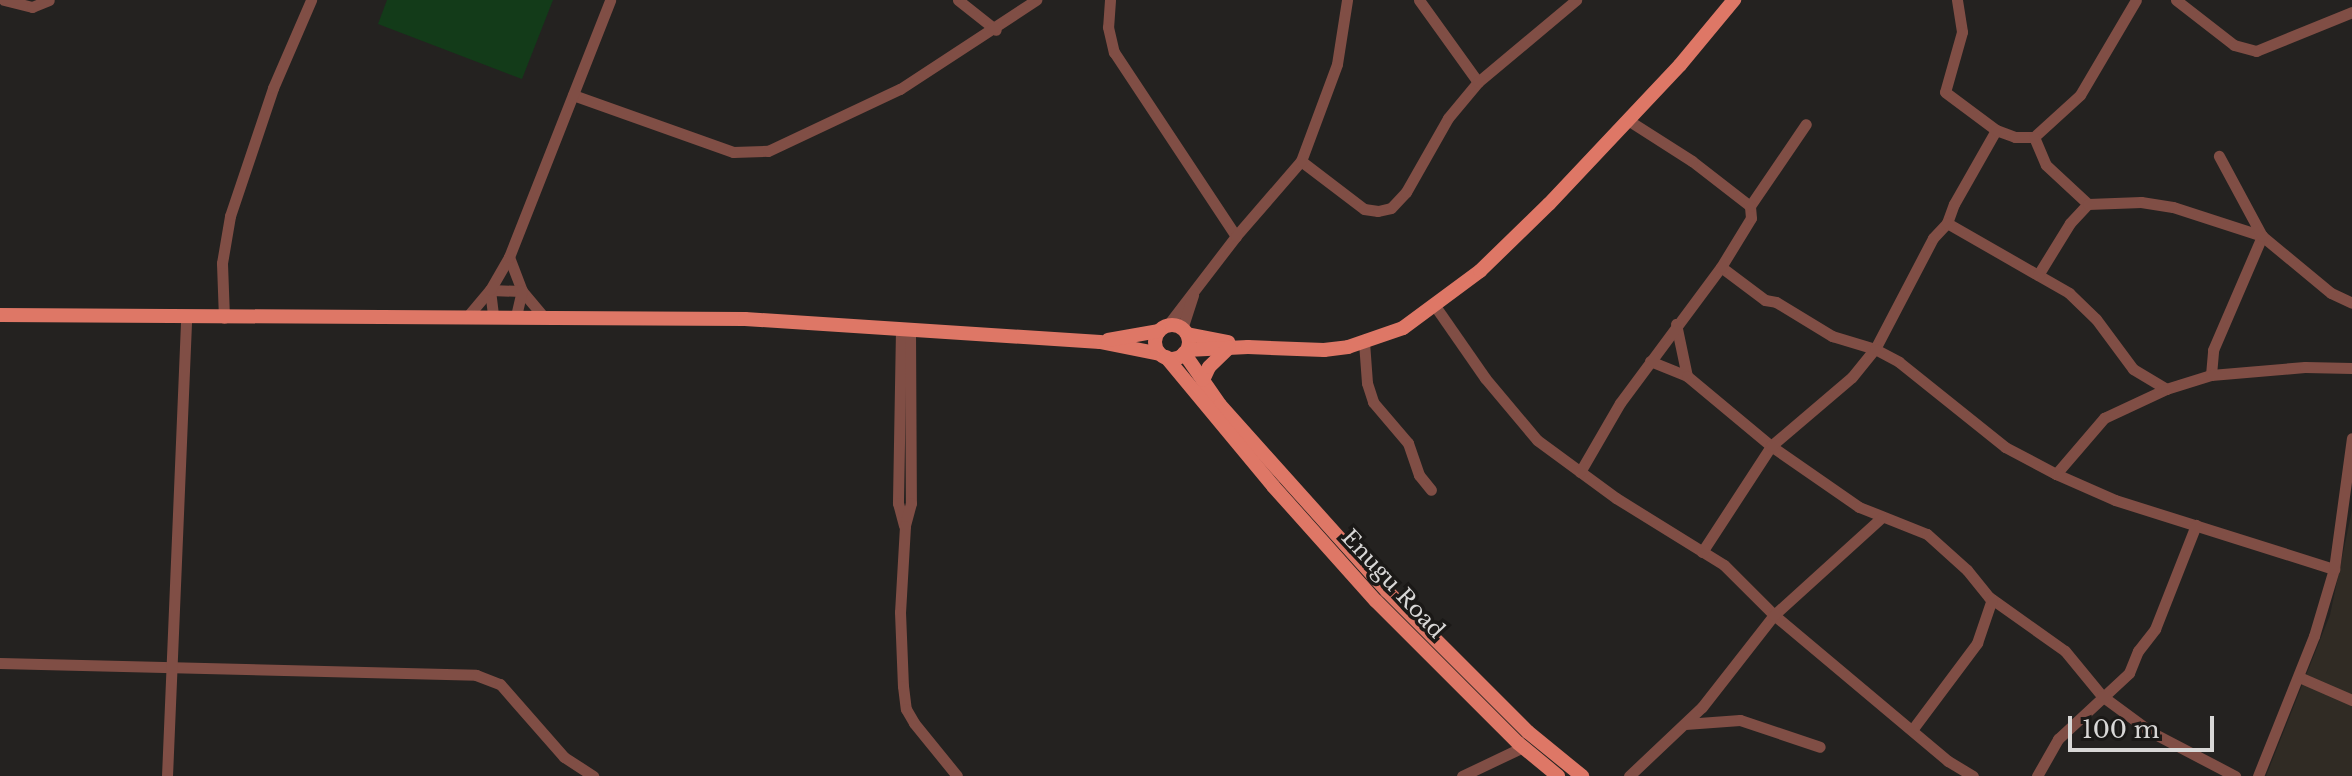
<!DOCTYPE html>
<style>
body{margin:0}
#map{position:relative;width:2352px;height:776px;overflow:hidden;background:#242220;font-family:"Libre Baskerville",serif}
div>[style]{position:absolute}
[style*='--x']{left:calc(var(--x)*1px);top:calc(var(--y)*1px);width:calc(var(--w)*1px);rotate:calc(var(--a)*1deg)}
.built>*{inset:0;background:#302b24}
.green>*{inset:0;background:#133b19}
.minor>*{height:11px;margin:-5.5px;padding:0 5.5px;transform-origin:5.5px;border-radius:5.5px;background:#804e45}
.major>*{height:14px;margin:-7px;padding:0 7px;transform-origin:7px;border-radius:7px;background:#de7766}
.major>.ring{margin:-7px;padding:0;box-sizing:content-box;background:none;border:14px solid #de7766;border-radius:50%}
span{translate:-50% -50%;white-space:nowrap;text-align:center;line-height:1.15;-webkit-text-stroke:7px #1b1917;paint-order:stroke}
.street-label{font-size:22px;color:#d8d7d6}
.scale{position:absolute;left:2068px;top:716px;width:146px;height:36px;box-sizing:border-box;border:4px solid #d8d7d6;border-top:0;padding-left:10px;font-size:24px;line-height:28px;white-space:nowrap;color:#d8d7d6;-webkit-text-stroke:6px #1b1917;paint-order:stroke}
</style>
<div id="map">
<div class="built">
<i style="clip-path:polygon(2352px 510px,2352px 776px,2266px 776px,2330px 615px)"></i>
</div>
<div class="green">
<i style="clip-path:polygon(387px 0,553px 0,522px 79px,378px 24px)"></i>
</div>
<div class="minor">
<i style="--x:4;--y:0;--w:29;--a:14"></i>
<i style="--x:32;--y:7;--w:18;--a:-22"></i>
<i style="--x:958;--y:0;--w:48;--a:38.3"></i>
<i style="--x:1110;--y:0;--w:27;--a:94"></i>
<i style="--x:1108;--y:27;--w:26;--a:77"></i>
<i style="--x:1114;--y:52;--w:221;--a:56.5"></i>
<i style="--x:1419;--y:0;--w:101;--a:54.3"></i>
<i style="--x:1957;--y:0;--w:32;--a:81"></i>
<i style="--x:1962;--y:32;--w:62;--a:105.8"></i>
<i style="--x:1945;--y:92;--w:64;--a:36.7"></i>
<i style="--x:2176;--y:0;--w:73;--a:37.8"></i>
<i style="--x:2234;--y:45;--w:23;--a:15"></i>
<i style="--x:2256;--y:51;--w:104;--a:-22.1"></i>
<i style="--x:573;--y:95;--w:170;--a:19.6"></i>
<i style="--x:733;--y:152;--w:35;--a:-2"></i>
<i style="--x:768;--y:151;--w:146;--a:-25.2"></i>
<i style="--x:900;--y:89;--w:163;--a:-33.2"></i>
<i style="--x:2034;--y:137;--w:62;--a:-42.4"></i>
<i style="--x:2080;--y:95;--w:110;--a:-59.5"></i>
<i style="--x:1301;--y:161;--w:79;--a:37.3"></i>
<i style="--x:1364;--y:209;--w:14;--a:8"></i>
<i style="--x:1378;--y:211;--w:13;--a:-13"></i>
<i style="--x:1391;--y:208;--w:22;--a:-47"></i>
<i style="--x:1406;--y:192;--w:85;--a:-60.4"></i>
<i style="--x:1448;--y:118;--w:47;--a:-50.2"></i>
<i style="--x:1478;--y:82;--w:128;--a:-39.9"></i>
<i style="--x:1750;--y:206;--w:99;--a:-55.7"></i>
<i style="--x:1947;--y:223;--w:20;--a:-70"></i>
<i style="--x:1954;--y:204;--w:85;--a:-60.4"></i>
<i style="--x:1996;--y:130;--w:20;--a:20"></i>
<i style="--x:2015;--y:137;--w:19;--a:0"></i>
<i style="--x:2034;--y:137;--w:30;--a:67"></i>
<i style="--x:2046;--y:165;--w:57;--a:42.9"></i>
<i style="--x:509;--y:257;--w:36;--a:69"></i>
<i style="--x:522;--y:291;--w:33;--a:50"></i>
<i style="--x:1721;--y:267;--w:55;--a:36.9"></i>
<i style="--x:1765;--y:300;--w:11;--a:10"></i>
<i style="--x:1776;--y:302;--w:66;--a:31.3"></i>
<i style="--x:1832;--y:336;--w:45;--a:16.8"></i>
<i style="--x:1875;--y:349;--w:125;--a:-62.4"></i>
<i style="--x:1933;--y:238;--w:21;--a:-47"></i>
<i style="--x:1947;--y:223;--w:141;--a:29.8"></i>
<i style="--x:2069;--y:293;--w:37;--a:44"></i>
<i style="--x:2096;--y:319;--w:62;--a:53.5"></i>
<i style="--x:2133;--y:369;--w:39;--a:31"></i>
<i style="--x:2038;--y:275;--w:61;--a:-58.4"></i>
<i style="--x:2070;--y:223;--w:26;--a:-47"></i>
<i style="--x:2088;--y:204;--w:53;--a:-2.2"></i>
<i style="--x:2141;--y:202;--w:32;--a:9"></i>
<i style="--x:2173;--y:207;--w:94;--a:18"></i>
<i style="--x:2262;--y:236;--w:89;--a:39.6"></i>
<i style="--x:2331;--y:293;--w:23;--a:25"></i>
<i style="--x:490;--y:290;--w:32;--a:2"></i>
<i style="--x:490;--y:290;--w:26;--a:83"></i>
<i style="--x:1435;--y:306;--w:88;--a:55.2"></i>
<i style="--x:1485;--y:378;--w:81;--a:50"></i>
<i style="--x:1537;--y:440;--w:98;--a:36.3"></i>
<i style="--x:1616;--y:498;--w:127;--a:31.8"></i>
<i style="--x:1724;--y:565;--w:71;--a:45"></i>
<i style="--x:1774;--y:615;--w:227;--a:40"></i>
<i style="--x:1948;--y:761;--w:29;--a:31"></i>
<i style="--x:516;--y:316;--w:26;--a:-77"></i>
<i style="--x:467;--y:317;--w:35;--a:-50"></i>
<i style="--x:490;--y:290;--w:38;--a:-60"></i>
<i style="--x:509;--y:257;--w:276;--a:-68.5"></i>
<i style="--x:224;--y:318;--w:55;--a:-92.1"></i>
<i style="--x:222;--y:263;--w:48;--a:-80.3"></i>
<i style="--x:230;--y:216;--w:135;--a:-71.4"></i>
<i style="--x:273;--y:88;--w:96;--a:-66.6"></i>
<i style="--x:1676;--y:324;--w:53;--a:78.1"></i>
<i style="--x:1167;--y:326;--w:113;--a:-52.5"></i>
<i style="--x:1236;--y:236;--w:99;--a:-49.1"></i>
<i style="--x:1301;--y:161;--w:103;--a:-69.6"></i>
<i style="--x:1337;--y:64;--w:65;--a:-81.1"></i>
<i style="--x:901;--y:329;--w:174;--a:91"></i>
<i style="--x:898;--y:503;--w:23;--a:75"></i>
<i style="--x:1182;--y:329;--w:36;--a:-72"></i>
<i style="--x:910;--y:330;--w:173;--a:89.7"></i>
<i style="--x:911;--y:503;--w:24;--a:105"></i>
<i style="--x:905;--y:526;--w:86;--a:93.3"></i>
<i style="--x:900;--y:612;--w:74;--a:87.7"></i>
<i style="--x:903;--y:686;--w:23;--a:83"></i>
<i style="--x:906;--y:709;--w:16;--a:60"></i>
<i style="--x:914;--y:723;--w:68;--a:50.9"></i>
<i style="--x:1364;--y:342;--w:41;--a:85.8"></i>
<i style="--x:1367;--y:383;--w:20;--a:72"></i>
<i style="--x:1373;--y:402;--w:54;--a:49.5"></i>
<i style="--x:1408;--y:443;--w:34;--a:71"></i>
<i style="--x:1419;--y:475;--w:19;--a:51"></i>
<i style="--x:1650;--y:361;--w:40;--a:22"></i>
<i style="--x:1687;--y:376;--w:109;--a:39.8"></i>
<i style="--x:1771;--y:446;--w:107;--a:34.7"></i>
<i style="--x:1859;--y:507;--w:73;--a:21.7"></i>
<i style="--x:1927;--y:534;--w:54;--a:42"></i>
<i style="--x:1967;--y:570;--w:35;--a:51"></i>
<i style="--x:1989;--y:597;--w:93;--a:35.4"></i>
<i style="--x:2065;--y:651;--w:58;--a:50.6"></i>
<i style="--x:2102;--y:696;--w:61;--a:36.3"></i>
<i style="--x:2151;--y:732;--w:95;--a:27.6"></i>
<i style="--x:2211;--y:375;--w:25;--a:-85"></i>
<i style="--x:2213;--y:350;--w:124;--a:-66.7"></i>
<i style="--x:2262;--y:236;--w:91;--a:-118.3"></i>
<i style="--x:1580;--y:472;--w:80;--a:-59.9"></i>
<i style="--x:1620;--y:403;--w:169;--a:-53.4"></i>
<i style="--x:1721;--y:267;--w:57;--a:-58.5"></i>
<i style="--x:1751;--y:218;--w:12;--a:-95"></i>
<i style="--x:1750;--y:206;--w:73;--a:-142.2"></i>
<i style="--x:1692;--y:161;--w:76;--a:-147.4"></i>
<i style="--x:2056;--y:474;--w:74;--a:-49.4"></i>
<i style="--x:2104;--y:418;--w:68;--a:-25.1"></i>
<i style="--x:2166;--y:389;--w:47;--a:-17.3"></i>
<i style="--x:2211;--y:375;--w:94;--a:-4.9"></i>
<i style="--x:2305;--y:367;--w:47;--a:1.2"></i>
<i style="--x:1702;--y:552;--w:126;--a:-56.9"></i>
<i style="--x:1771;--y:446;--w:106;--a:-40.4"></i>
<i style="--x:1852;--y:377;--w:36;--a:-51"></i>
<i style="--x:1875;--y:349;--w:27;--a:28"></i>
<i style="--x:1899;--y:362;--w:136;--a:38.7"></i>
<i style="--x:2005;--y:447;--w:58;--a:27.9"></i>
<i style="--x:2056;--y:474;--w:64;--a:23.8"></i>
<i style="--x:2115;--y:500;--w:230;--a:17.5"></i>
<i style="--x:0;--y:663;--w:476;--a:1.4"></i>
<i style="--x:476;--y:675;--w:26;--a:21"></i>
<i style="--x:500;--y:684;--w:97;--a:48.8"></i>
<i style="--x:564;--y:757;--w:35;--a:33"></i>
<i style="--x:2299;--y:677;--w:58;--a:23.5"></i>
<i style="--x:1685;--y:724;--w:55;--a:-4.2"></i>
<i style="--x:1740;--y:720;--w:84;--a:18.6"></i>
<i style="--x:1912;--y:730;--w:109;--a:-53.2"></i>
<i style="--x:1977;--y:643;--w:46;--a:-71.2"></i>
<i style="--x:167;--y:776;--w:459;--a:-87.6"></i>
<i style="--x:1462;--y:776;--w:68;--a:-25.4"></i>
<i style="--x:1629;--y:776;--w:100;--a:-43.4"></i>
<i style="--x:1702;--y:707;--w:117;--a:-52"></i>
<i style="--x:1774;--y:615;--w:144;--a:-42.2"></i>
<i style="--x:2037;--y:776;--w:43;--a:-60.4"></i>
<i style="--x:2058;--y:739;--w:97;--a:-42.9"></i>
<i style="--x:2129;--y:673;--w:24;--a:-68"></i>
<i style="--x:2138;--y:651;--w:28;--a:-52"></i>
<i style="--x:2155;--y:629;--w:112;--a:-68.5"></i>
<i style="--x:2258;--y:776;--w:151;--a:-68.2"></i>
<i style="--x:2314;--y:636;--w:70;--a:-73.4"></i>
<i style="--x:2334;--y:569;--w:132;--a:-82.2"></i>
</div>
<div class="major">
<i style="--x:0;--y:315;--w:745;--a:0.31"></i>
<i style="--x:745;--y:319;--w:356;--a:3.7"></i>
<i style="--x:1100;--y:342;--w:61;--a:11.3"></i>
<i class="ring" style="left:1155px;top:325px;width:20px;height:20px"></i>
<i style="--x:1187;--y:334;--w:42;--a:11"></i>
<i style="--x:1108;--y:340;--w:52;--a:-10"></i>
<i style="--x:1187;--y:350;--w:61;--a:-2.8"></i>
<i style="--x:1248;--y:347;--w:76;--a:2.3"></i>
<i style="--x:1324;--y:350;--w:24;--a:-7"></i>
<i style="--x:1348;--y:347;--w:58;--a:-19.1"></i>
<i style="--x:1403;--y:328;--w:96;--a:-36.5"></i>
<i style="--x:1480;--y:271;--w:96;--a:-44.2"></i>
<i style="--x:1549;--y:204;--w:191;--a:-46.7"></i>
<i style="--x:1680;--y:65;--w:85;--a:-50.3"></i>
<i style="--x:1184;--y:353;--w:63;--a:55.3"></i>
<i style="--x:1220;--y:405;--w:250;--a:48.1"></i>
<i style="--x:1387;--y:591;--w:199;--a:45"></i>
<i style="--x:1528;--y:732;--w:70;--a:39.2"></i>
<i style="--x:1166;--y:357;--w:168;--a:50.3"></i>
<i style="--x:1273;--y:486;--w:154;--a:48.2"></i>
<i style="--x:1376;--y:601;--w:201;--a:45"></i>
<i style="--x:1518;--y:743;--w:52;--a:39.5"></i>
<i style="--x:1203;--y:380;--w:14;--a:-65"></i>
<i style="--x:1209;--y:367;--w:28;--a:-44"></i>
</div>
<div class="street-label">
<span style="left:1393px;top:584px;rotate:47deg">Enugu Road</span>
</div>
<div class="scale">100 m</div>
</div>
